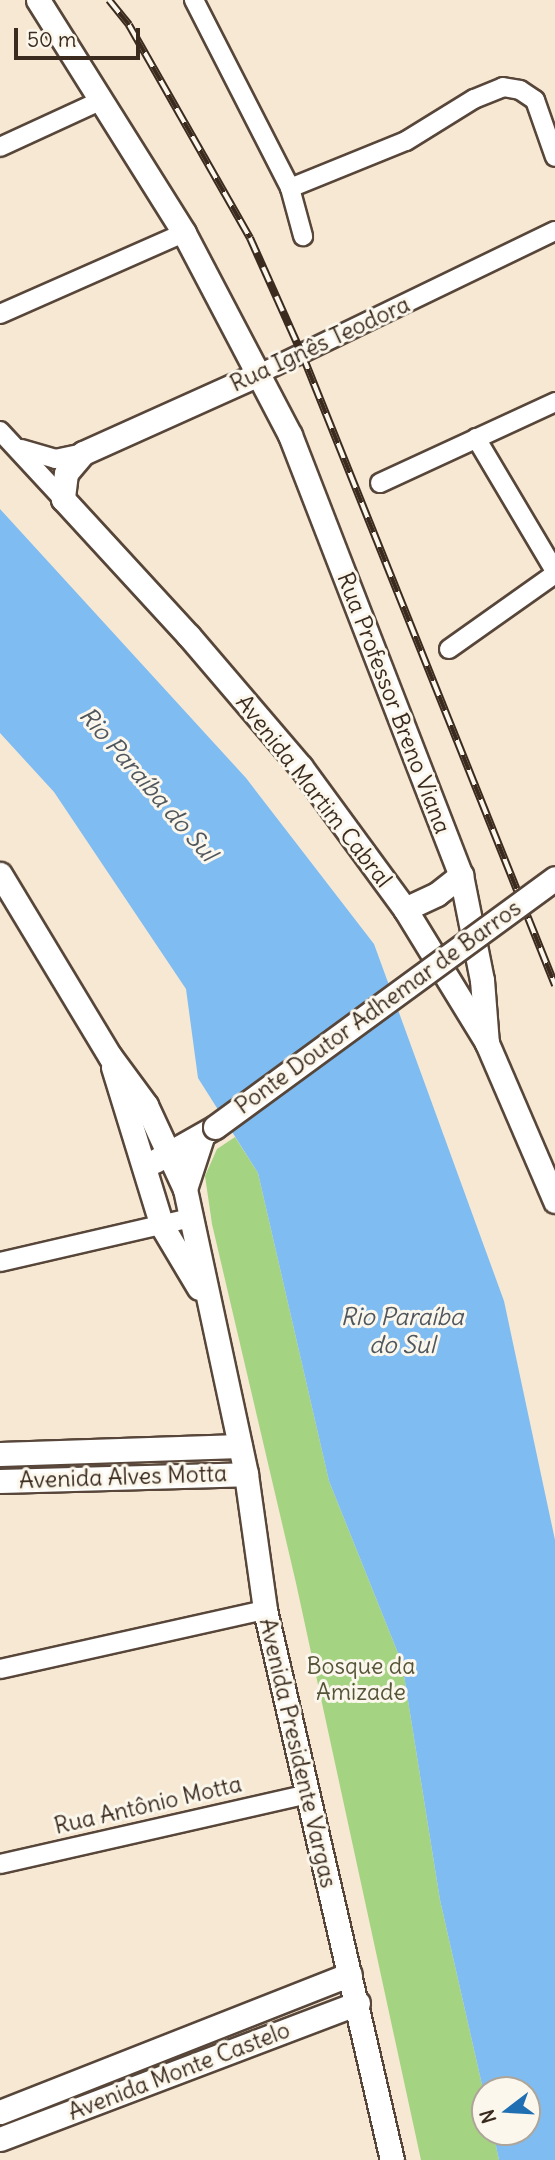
<!DOCTYPE html>
<meta charset="utf-8">
<style>
body{margin:0}
#map{position:relative;width:555px;height:2160px;overflow:hidden;background:#f6e8d3;font-family:Delius,sans-serif}
div>[style]{position:absolute}
[style*='--x']{left:calc(var(--x)*1px);top:calc(var(--y)*1px);width:calc(var(--w)*1px);rotate:calc(var(--a)*1deg)}
.green>*{inset:0;background:#a4d381}
.water>*{inset:0;background:#7fbcf2}
.roads{filter:drop-shadow(2px 0 #574639) drop-shadow(-2px 0 #574639) drop-shadow(0 2px #574639) drop-shadow(0 -2px #574639)}
.minor>*{height:18px;margin:-9px;padding:0 9px;transform-origin:9px;border-radius:9px;background:#fff}
.tertiary>*{height:23px;margin:-11.5px;padding:0 11.5px;transform-origin:11.5px;border-radius:11.5px;background:#fff}
.rail>*{height:8px;margin-top:-4px;transform-origin:0;background:repeating-linear-gradient(90deg,#fbf7ec 0 16px,#3b2a1e 0 32px);box-sizing:border-box;border-block:2px solid #3b2a1e}
.bridges{filter:drop-shadow(2px 0 #574639) drop-shadow(-2px 0 #574639) drop-shadow(0 2px #574639) drop-shadow(0 -2px #574639)}
.tertiary-bridge>*{height:23px;margin:-11.5px;padding:0 11.5px;transform-origin:11.5px;border-radius:11.5px;background:#fff}
span{translate:-50% -50%;white-space:nowrap;text-align:center;line-height:1.15;-webkit-text-stroke:6px #fbf7ec;paint-order:stroke}
.street-label{font-size:23px;color:#3b2a1e}
.park-label{font-size:23px;color:#555437}
.water-label{font-size:24px;color:#4f565e;font-style:italic}
.north{position:absolute;left:471px;top:2076px;width:70px;height:70px;box-sizing:border-box;background:#fbf7ec;border:2px solid #aea59a;border-radius:50%;rotate:253deg;font-size:19px;font-weight:700;line-height:28px;text-align:center;color:#3b2a1e}
.north::after{content:'';display:block;margin:auto;width:24px;height:32px;background:#1f6fb2;clip-path:polygon(50% 0,100% 100%,50% 72%,0 100%)}
.scale{position:absolute;left:14px;top:28px;width:126px;height:32px;box-sizing:border-box;border:4px solid #3b2a1e;border-top:0;padding-left:9px;font-size:21px;line-height:24px;white-space:nowrap;color:#3b2a1e;-webkit-text-stroke:5px #fbf7ec;paint-order:stroke}
</style>
<div id="map">
<div class="green">
<i style="clip-path:polygon(235px 1137px,258px 1173px,329px 1481px,402px 1663px,440px 1900px,485px 2098px,485px 2132px,493px 2132px,499px 2160px,421px 2160px,296px 1583px,212px 1224px,205px 1176px,217px 1149px)"></i>
</div>
<div class="water">
<i style="clip-path:polygon(0 509px,246px 778px,374px 944px,504px 1301px,555px 1540px,555px 2160px,499px 2160px,493px 2132px,527px 2132px,527px 2090px,485px 2090px,485px 2098px,440px 1900px,402px 1663px,329px 1481px,258px 1173px,198px 1078px,186px 989px,54px 792px,0 733px)"></i>
</div>
<div class="roads">
<div class="minor">
<i style="--x:194;--y:0;--w:211;--a:62.9"></i>
<i style="--x:290;--y:188;--w:50;--a:74.8"></i>
<i style="--x:0;--y:147;--w:112;--a:-24.7"></i>
<i style="--x:290;--y:188;--w:125;--a:-22.1"></i>
<i style="--x:406;--y:141;--w:80;--a:-31.7"></i>
<i style="--x:474;--y:99;--w:31;--a:-22"></i>
<i style="--x:503;--y:87;--w:17;--a:10"></i>
<i style="--x:520;--y:90;--w:18;--a:34"></i>
<i style="--x:535;--y:100;--w:60;--a:70.7"></i>
<i style="--x:0;--y:314;--w:201;--a:-23.8"></i>
<i style="--x:261;--y:373;--w:326;--a:-25.8"></i>
<i style="--x:0;--y:431;--w:93;--a:47.2"></i>
<i style="--x:476;--y:438;--w:155;--a:59.3"></i>
<i style="--x:21;--y:449;--w:35;--a:16"></i>
<i style="--x:55;--y:459;--w:29;--a:-12"></i>
<i style="--x:380;--y:483;--w:193;--a:-24.8"></i>
<i style="--x:449;--y:649;--w:130;--a:-35.3"></i>
<i style="--x:0;--y:1262;--w:196;--a:-13"></i>
<i style="--x:0;--y:1669;--w:271;--a:-12.6"></i>
<i style="--x:0;--y:1864;--w:315;--a:-12.8"></i>
</div>
<div class="tertiary">
<i style="--x:38;--y:0;--w:275;--a:57.9"></i>
<i style="--x:184;--y:233;--w:228;--a:62.3"></i>
<i style="--x:290;--y:435;--w:472;--a:68.8"></i>
<i style="--x:461;--y:875;--w:107;--a:78.7"></i>
<i style="--x:482;--y:980;--w:63;--a:85.5"></i>
<i style="--x:261;--y:373;--w:195;--a:155.8"></i>
<i style="--x:83;--y:453;--w:26;--a:130"></i>
<i style="--x:66;--y:473;--w:26;--a:97"></i>
<i style="--x:63;--y:499;--w:186;--a:47.4"></i>
<i style="--x:189;--y:636;--w:172;--a:49.5"></i>
<i style="--x:301;--y:767;--w:176;--a:53.8"></i>
<i style="--x:405;--y:909;--w:157;--a:58.5"></i>
<i style="--x:487;--y:1043;--w:172;--a:66.7"></i>
<i style="--x:0;--y:874;--w:213;--a:58.9"></i>
<i style="--x:110;--y:1056;--w:61;--a:53.7"></i>
<i style="--x:146;--y:1105;--w:93;--a:65.1"></i>
<i style="--x:185;--y:1189;--w:291;--a:77.9"></i>
<i style="--x:246;--y:1474;--w:137;--a:82"></i>
<i style="--x:265;--y:1610;--w:564;--a:77"></i>
<i style="--x:405;--y:909;--w:35;--a:-25"></i>
<i style="--x:437;--y:894;--w:31;--a:-38"></i>
<i style="--x:113;--y:1067;--w:166;--a:72.9"></i>
<i style="--x:162;--y:1226;--w:72;--a:59.2"></i>
<i style="--x:155;--y:1161;--w:69;--a:-29.5"></i>
<i style="--x:185;--y:1189;--w:55;--a:-71.9"></i>
<i style="--x:0;--y:1454;--w:240;--a:-1.9"></i>
<i style="--x:0;--y:1481;--w:246;--a:-1.6"></i>
<i style="--x:0;--y:2112;--w:376;--a:-21.5"></i>
<i style="--x:0;--y:2139;--w:383;--a:-20.8"></i>
</div>
</div>
<div class="rail">
<i style="--x:109;--y:0;--w:32;--a:51"></i>
<i style="--x:129;--y:25;--w:245;--a:60.4"></i>
<i style="--x:250;--y:238;--w:127;--a:65.9"></i>
<i style="--x:302;--y:354;--w:680;--a:68.15"></i>
</div>
<div class="bridges">
<div class="tertiary-bridge">
<i style="--x:215;--y:1127;--w:421;--a:-36.2"></i>
</div>
</div>
<div class="street-label">
<span style="left:320px;top:344px;rotate:-25deg">Rua Ignês Teodora</span>
<span style="left:394px;top:703px;rotate:69deg">Rua Professor Breno Viana</span>
<span style="left:314px;top:791px;rotate:52deg">Avenida Martim Cabral</span>
<span style="left:378px;top:1007px;rotate:-36deg">Ponte Doutor Adhemar de Barros</span>
<span style="left:123px;top:1477px;rotate:-2deg">Avenida Alves Motta</span>
<span style="left:298px;top:1753px;rotate:77deg">Avenida Presidente Vargas</span>
<span style="left:148px;top:1805px;rotate:-13deg">Rua Antônio Motta</span>
<span style="left:179px;top:2071px;rotate:-21deg">Avenida Monte Castelo</span>
</div>
<div class="park-label">
<span style="left:361px;top:1679px">Bosque da<br>Amizade</span>
</div>
<div class="water-label">
<span style="left:148px;top:784px;rotate:49deg">Rio Paraíba do Sul</span>
<span style="left:402px;top:1331px">Rio Paraíba<br>do Sul</span>
</div>
<div class="north">N</div>
<div class="scale">50 m</div>
</div>
